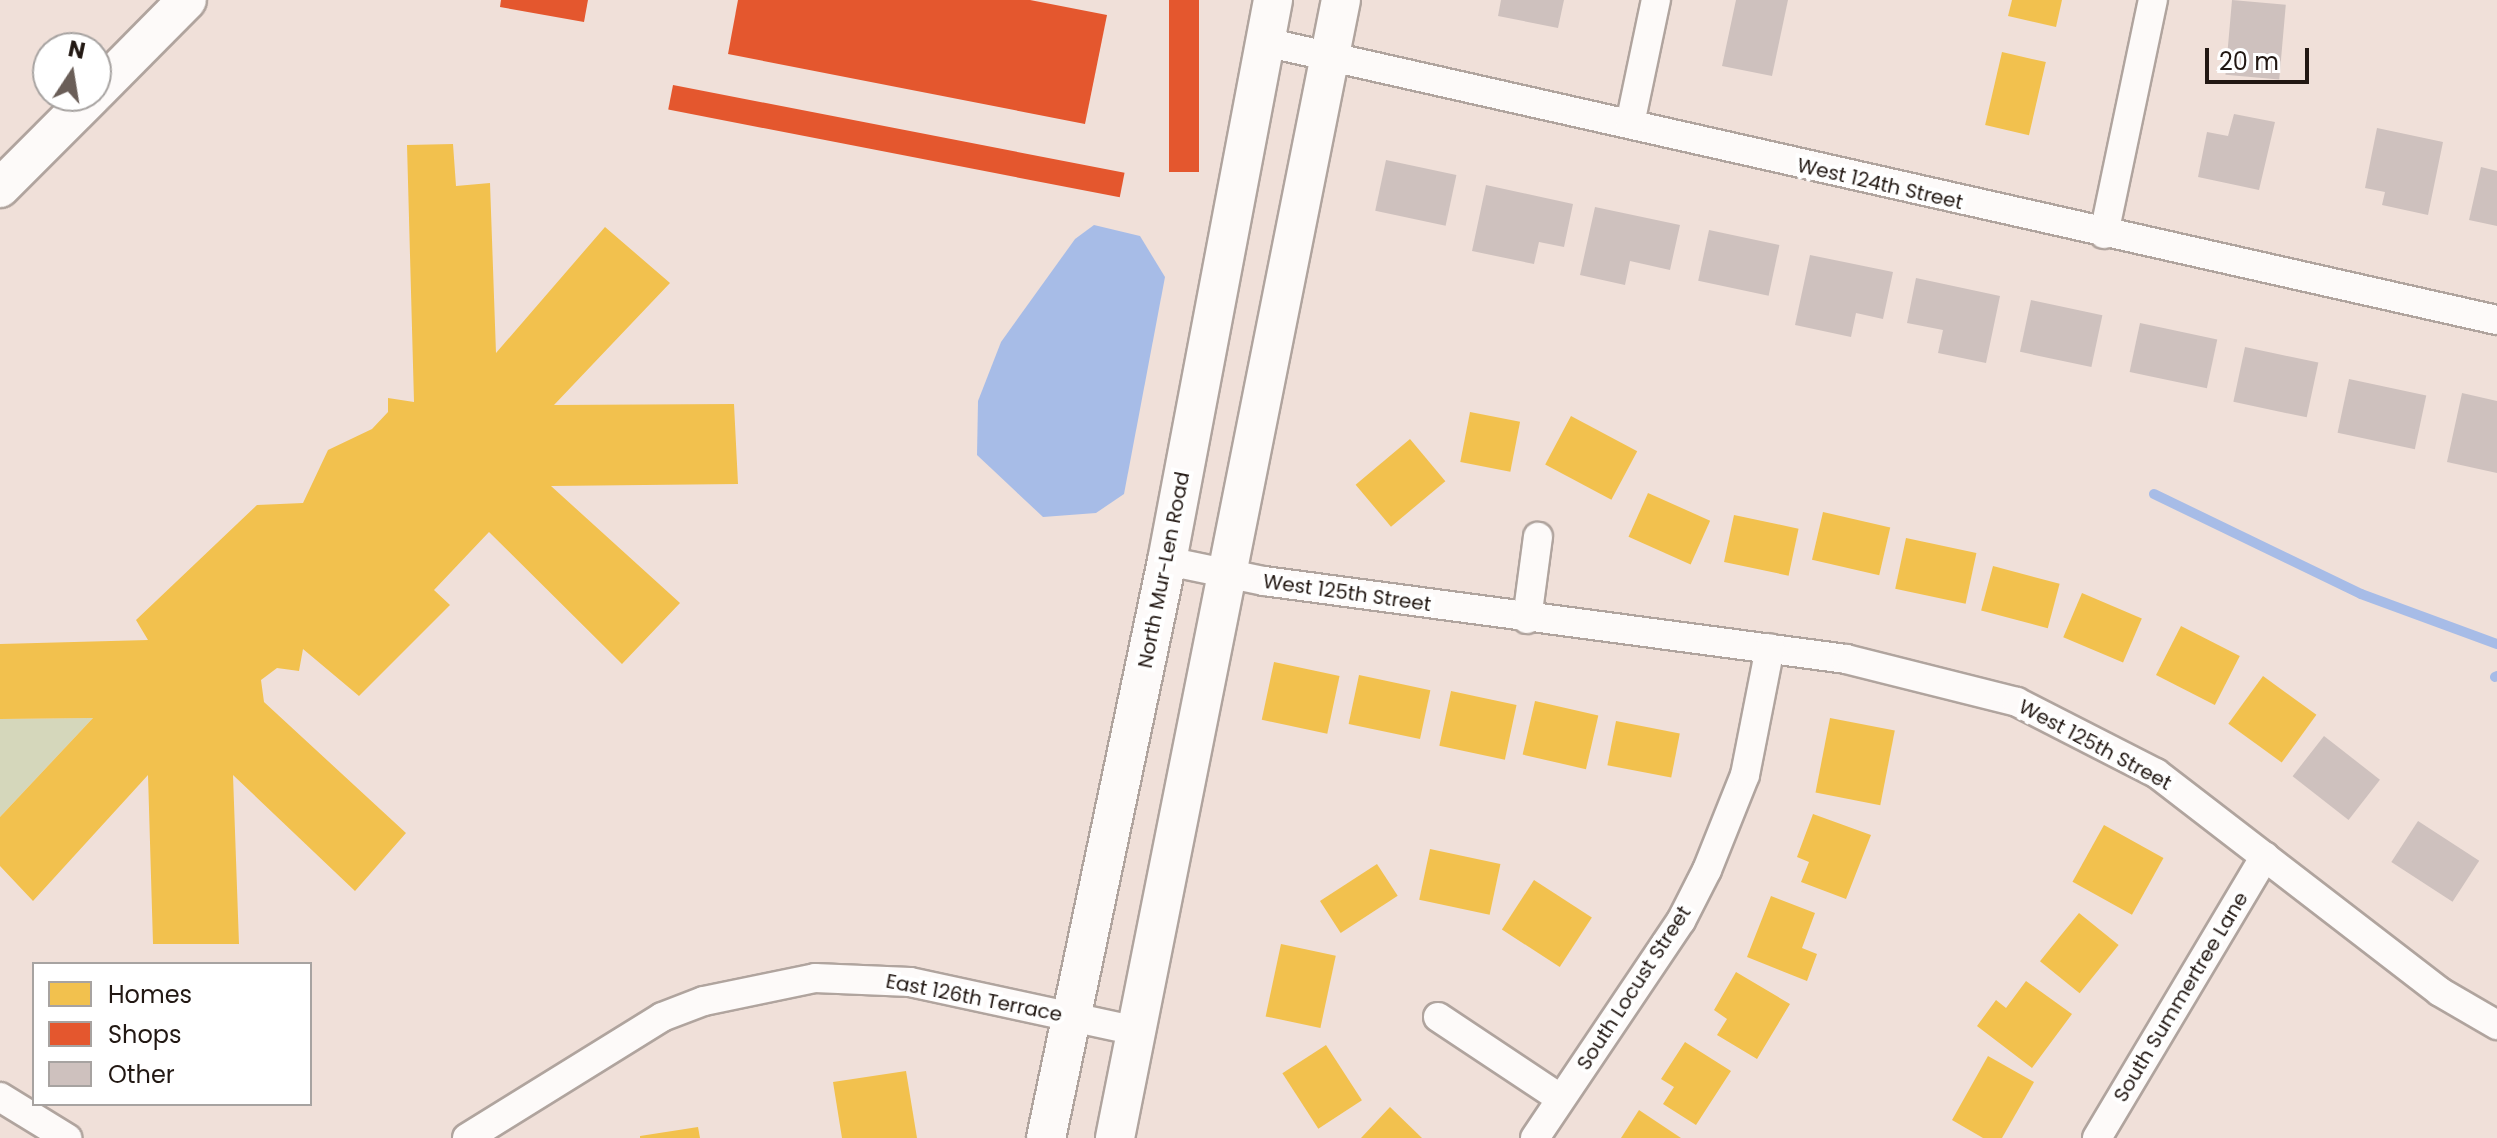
<!DOCTYPE html>
<style>
body{margin:0}
#map{position:relative;width:2497px;height:1138px;overflow:hidden;background:#f0e0d9;font-family:Poppins,sans-serif}
div>[style]{position:absolute}
[style*='--x']{left:calc(var(--x)*1px);top:calc(var(--y)*1px);width:calc(var(--w)*1px);rotate:calc(var(--a)*1deg)}
.green>*{inset:0;background:#d5d7bb}
.water>*{inset:0;background:#a7bce7}
.homes>*{inset:0;background:#f2c14e;transform-origin:0 0}
.shops>*{inset:0;background:#e4572e;transform-origin:0 0}
.stream>*{height:10px;margin:-5px;padding:0 5px;transform-origin:5px;border-radius:5px;background:#a7bce7}
.building>*{inset:0;background:#cec1be;transform-origin:0 0}
.roads{filter:drop-shadow(2px 0 #b0a49e) drop-shadow(-2px 0 #b0a49e) drop-shadow(0 2px #b0a49e) drop-shadow(0 -2px #b0a49e)}
.street>*{height:28px;margin:-14px;padding:0 14px;transform-origin:14px;border-radius:14px;background:#fdfaf9}
.secondary>*{height:38px;margin:-19px;padding:0 19px;transform-origin:19px;border-radius:19px;background:#fdfaf9}
span{translate:-50% -50%;white-space:nowrap;text-align:center;line-height:1.15;-webkit-text-stroke:8px #fff;paint-order:stroke}
.street-label{font-size:20px;color:#221813}
.legend{position:absolute;left:32px;top:962px;width:280px;height:144px;box-sizing:border-box;background:#fff;border:2px solid #a7a3a1;margin:0;padding:10px 14px;list-style:none;font-size:24px;color:#221813}
.legend li{display:flex;align-items:center;gap:16px;height:40px}
.legend b{width:40px;border:2px solid #a7a3a1}
.north{position:absolute;left:32px;top:32px;width:80px;height:80px;box-sizing:border-box;background:#fff;border:2px solid #a7a3a1;border-radius:50%;rotate:12deg;font-size:22px;font-weight:700;line-height:32px;text-align:center;color:#221813}
.north::after{content:'';display:block;margin:auto;width:28px;height:36px;background:#6a5e58;clip-path:polygon(50% 0,100% 100%,50% 72%,0 100%)}
.scale{position:absolute;left:2205px;top:48px;width:104px;height:36px;box-sizing:border-box;border:4px solid #221813;border-top:0;padding-left:10px;font-size:24px;line-height:28px;white-space:nowrap;color:#221813;-webkit-text-stroke:6px #fff;paint-order:stroke}
</style>
<div id="map">
<div class="green">
<i style="clip-path:polygon(93px 718px,0 817px,0 719px)"></i>
</div>
<div class="water">
<i style="clip-path:polygon(1094px 225px,1140px 236px,1165px 277px,1124px 494px,1096px 513px,1043px 517px,977px 455px,978px 401px,1001px 342px,1075px 239px)"></i>
</div>
<div class="homes">
<i style="clip-path:polygon(2012px 0,2062px 0,2056px 27px,2008px 16px)"></i>
<i style="left:2002px;top:52px;width:45px;height:75px;rotate:13deg"></i>
<i style="clip-path:polygon(453px 144px,456px 186px,490px 183px,496px 353px,605px 227px,670px 283px,554px 405px,734px 404px,738px 484px,551px 486px,680px 603px,622px 664px,489px 532px,434px 590px,450px 605px,359px 696px,303px 649px,299px 671px,277px 668px,261px 680px,264px 702px,406px 833px,355px 891px,233px 775px,239px 944px,153px 944px,148px 775px,33px 901px,0 866px,0 817px,93px 718px,0 719px,0 644px,148px 640px,136px 620px,257px 505px,303px 503px,328px 450px,372px 429px,388px 412px,388px 398px,414px 402px,407px 145px)"></i>
<i style="left:1470px;top:412px;width:51px;height:51px;rotate:11deg"></i>
<i style="left:1571px;top:416px;width:75px;height:55px;rotate:28deg"></i>
<i style="left:1410px;top:439px;width:55px;height:71px;rotate:50deg"></i>
<i style="left:1648px;top:493px;width:68px;height:48px;rotate:24deg"></i>
<i style="left:1823px;top:512px;width:69px;height:49px;rotate:13deg"></i>
<i style="left:1734px;top:515px;width:66px;height:48px;rotate:12deg"></i>
<i style="left:1906px;top:538px;width:72px;height:52px;rotate:12deg"></i>
<i style="left:1993px;top:566px;width:69px;height:46px;rotate:15deg"></i>
<i style="left:2082px;top:593px;width:65px;height:48px;rotate:23deg"></i>
<i style="left:2181px;top:626px;width:66px;height:55px;rotate:27deg"></i>
<i style="left:1274px;top:662px;width:67px;height:59px;rotate:12deg"></i>
<i style="left:1359px;top:675px;width:73px;height:50px;rotate:12deg"></i>
<i style="left:2263px;top:676px;width:66px;height:59px;rotate:36deg"></i>
<i style="left:1451px;top:691px;width:67px;height:56px;rotate:12deg"></i>
<i style="left:1535px;top:701px;width:65px;height:55px;rotate:13deg"></i>
<i style="left:1830px;top:718px;width:66px;height:76px;rotate:11deg"></i>
<i style="left:1616px;top:721px;width:65px;height:45px;rotate:11deg"></i>
<i style="clip-path:polygon(1813px 814px,1871px 835px,1846px 899px,1801px 882px,1809px 862px,1797px 857px)"></i>
<i style="left:2104px;top:825px;width:68px;height:65px;rotate:29deg"></i>
<i style="left:1430px;top:849px;width:72px;height:52px;rotate:12deg"></i>
<i style="left:1377px;top:864px;width:38px;height:68px;rotate:57deg"></i>
<i style="left:1534px;top:880px;width:69px;height:59px;rotate:33deg"></i>
<i style="clip-path:polygon(1771px 896px,1815px 913px,1802px 948px,1817px 954px,1807px 981px,1747px 957px)"></i>
<i style="left:2079px;top:913px;width:51px;height:62px;rotate:39deg"></i>
<i style="left:1281px;top:944px;width:56px;height:74px;rotate:12deg"></i>
<i style="clip-path:polygon(1736px 972px,1790px 1004px,1757px 1059px,1717px 1035px,1727px 1019px,1714px 1010px)"></i>
<i style="clip-path:polygon(2026px 981px,2072px 1014px,2032px 1068px,1977px 1026px,1996px 1000px,2006px 1008px)"></i>
<i style="clip-path:polygon(1685px 1042px,1731px 1071px,1696px 1125px,1663px 1104px,1674px 1087px,1661px 1079px)"></i>
<i style="left:1326px;top:1045px;width:66px;height:52px;rotate:57deg"></i>
<i style="clip-path:polygon(1988px 1056px,2034px 1082px,2002px 1138px,1983px 1138px,1952px 1120px)"></i>
<i style="clip-path:polygon(906px 1071px,917px 1138px,842px 1138px,833px 1082px)"></i>
<i style="clip-path:polygon(1390px 1107px,1422px 1138px,1361px 1138px)"></i>
<i style="clip-path:polygon(1639px 1110px,1681px 1138px,1621px 1138px)"></i>
<i style="clip-path:polygon(698px 1127px,700px 1138px,640px 1138px,640px 1136px)"></i>
</div>
<div class="shops">
<i style="clip-path:polygon(501px 0,588px 0,584px 22px,500px 7px)"></i>
<i style="clip-path:polygon(738px 0,1030px 0,1107px 15px,1085px 124px,728px 54px)"></i>
<i style="left:1169px;top:0;width:30px;height:172px"></i>
<i style="left:673px;top:85px;width:460px;height:25px;rotate:11deg"></i>
</div>
<div class="stream">
<i style="--x:2154;--y:494;--w:230;--a:25.8"></i>
<i style="--x:2361;--y:594;--w:145;--a:20.2"></i>
<i style="--x:2495;--y:677;--w:2;--a:-27"></i>
</div>
<div class="building">
<i style="clip-path:polygon(1501px 0,1564px 0,1558px 28px,1498px 16px)"></i>
<i style="clip-path:polygon(1736px 0,1788px 0,1772px 76px,1722px 66px)"></i>
<i style="left:2232px;top:0;width:54px;height:75px;rotate:5deg"></i>
<i style="clip-path:polygon(2234px 114px,2275px 122px,2259px 190px,2198px 177px,2207px 132px,2228px 136px)"></i>
<i style="clip-path:polygon(2377px 128px,2443px 142px,2428px 215px,2382px 205px,2385px 192px,2365px 188px)"></i>
<i style="left:1386px;top:160px;width:72px;height:52px;rotate:12deg"></i>
<i style="clip-path:polygon(2481px 167px,2497px 171px,2497px 226px,2469px 220px)"></i>
<i style="clip-path:polygon(1486px 185px,1573px 204px,1564px 247px,1539px 242px,1534px 264px,1472px 251px)"></i>
<i style="clip-path:polygon(1595px 207px,1680px 225px,1670px 270px,1630px 261px,1625px 285px,1580px 275px)"></i>
<i style="left:1709px;top:230px;width:72px;height:52px;rotate:12deg"></i>
<i style="clip-path:polygon(1810px 255px,1893px 272px,1883px 319px,1856px 313px,1851px 337px,1795px 325px)"></i>
<i style="clip-path:polygon(1916px 278px,2000px 296px,1986px 363px,1938px 353px,1943px 330px,1907px 323px)"></i>
<i style="left:2031px;top:300px;width:73px;height:53px;rotate:12deg"></i>
<i style="left:2140px;top:323px;width:79px;height:50px;rotate:12deg"></i>
<i style="left:2245px;top:347px;width:75px;height:56px;rotate:12deg"></i>
<i style="left:2349px;top:379px;width:79px;height:55px;rotate:12deg"></i>
<i style="clip-path:polygon(2462px 393px,2497px 401px,2497px 473px,2447px 462px)"></i>
<i style="left:2324px;top:736px;width:71px;height:51px;rotate:38deg"></i>
<i style="left:2418px;top:821px;width:73px;height:49px;rotate:33deg"></i>
</div>
<div class="roads">
<div class="street">
<i style="--x:1265;--y:42;--w:1263;--a:12.72"></i>
<i style="--x:1630;--y:124;--w:127;--a:-78.2"></i>
<i style="--x:2104;--y:234;--w:239;--a:-78.2"></i>
<i style="--x:1167;--y:561;--w:99;--a:11.7"></i>
<i style="--x:1264;--y:581;--w:587;--a:7.63"></i>
<i style="--x:1846;--y:659;--w:176;--a:14.1"></i>
<i style="--x:2017;--y:702;--w:156;--a:27.1"></i>
<i style="--x:2156;--y:773;--w:359;--a:37.6"></i>
<i style="--x:2440;--y:992;--w:66;--a:30.1"></i>
<i style="--x:1527;--y:619;--w:83;--a:-82.4"></i>
<i style="--x:1438;--y:1017;--w:146;--a:33.6"></i>
<i style="--x:0;--y:1097;--w:79;--a:31.5"></i>
<i style="--x:467;--y:1138;--w:229;--a:-31.8"></i>
<i style="--x:662;--y:1017;--w:45;--a:-20.9"></i>
<i style="--x:704;--y:1001;--w:113;--a:-11.7"></i>
<i style="--x:815;--y:978;--w:95;--a:2.4"></i>
<i style="--x:910;--y:982;--w:232;--a:12.2"></i>
<i style="--x:1535;--y:1138;--w:262;--a:-56.1"></i>
<i style="--x:1681;--y:921;--w:57;--a:-63"></i>
<i style="--x:1707;--y:870;--w:102;--a:-68.2"></i>
<i style="--x:1745;--y:775;--w:129;--a:-78.9"></i>
<i style="--x:2097;--y:1138;--w:328;--a:-59.2"></i>
</div>
<div class="secondary">
<i style="--x:96;--y:92;--w:129;--a:-45.3"></i>
<i style="--x:0;--y:188;--w:130;--a:-45"></i>
<i style="--x:1046;--y:1138;--w:590;--a:-78.16"></i>
<i style="--x:1167;--y:561;--w:571;--a:-79.3"></i>
<i style="--x:1115;--y:1138;--w:1160;--a:-78.77"></i>
</div>
</div>
<div class="street-label">
<span style="left:1880px;top:184px;rotate:13deg">West 124th Street</span>
<span style="left:1164px;top:570px;rotate:-79deg">North Mur-Len Road</span>
<span style="left:1347px;top:593px;rotate:8deg">West 125th Street</span>
<span style="left:2095px;top:745px;rotate:28deg">West 125th Street</span>
<span style="left:1634px;top:988px;rotate:-57deg">South Locust Street</span>
<span style="left:2181px;top:997px;rotate:-59deg">South Summertree Lane</span>
<span style="left:974px;top:998px;rotate:11deg">East 126th Terrace</span>
</div>
<ul class="legend">
<li><b style="height:22px;background:#f2c14e"></b>Homes</li>
<li><b style="height:22px;background:#e4572e"></b>Shops</li>
<li><b style="height:22px;background:#cec1be"></b>Other</li>
</ul>
<div class="north">N</div>
<div class="scale">20 m</div>
</div>
